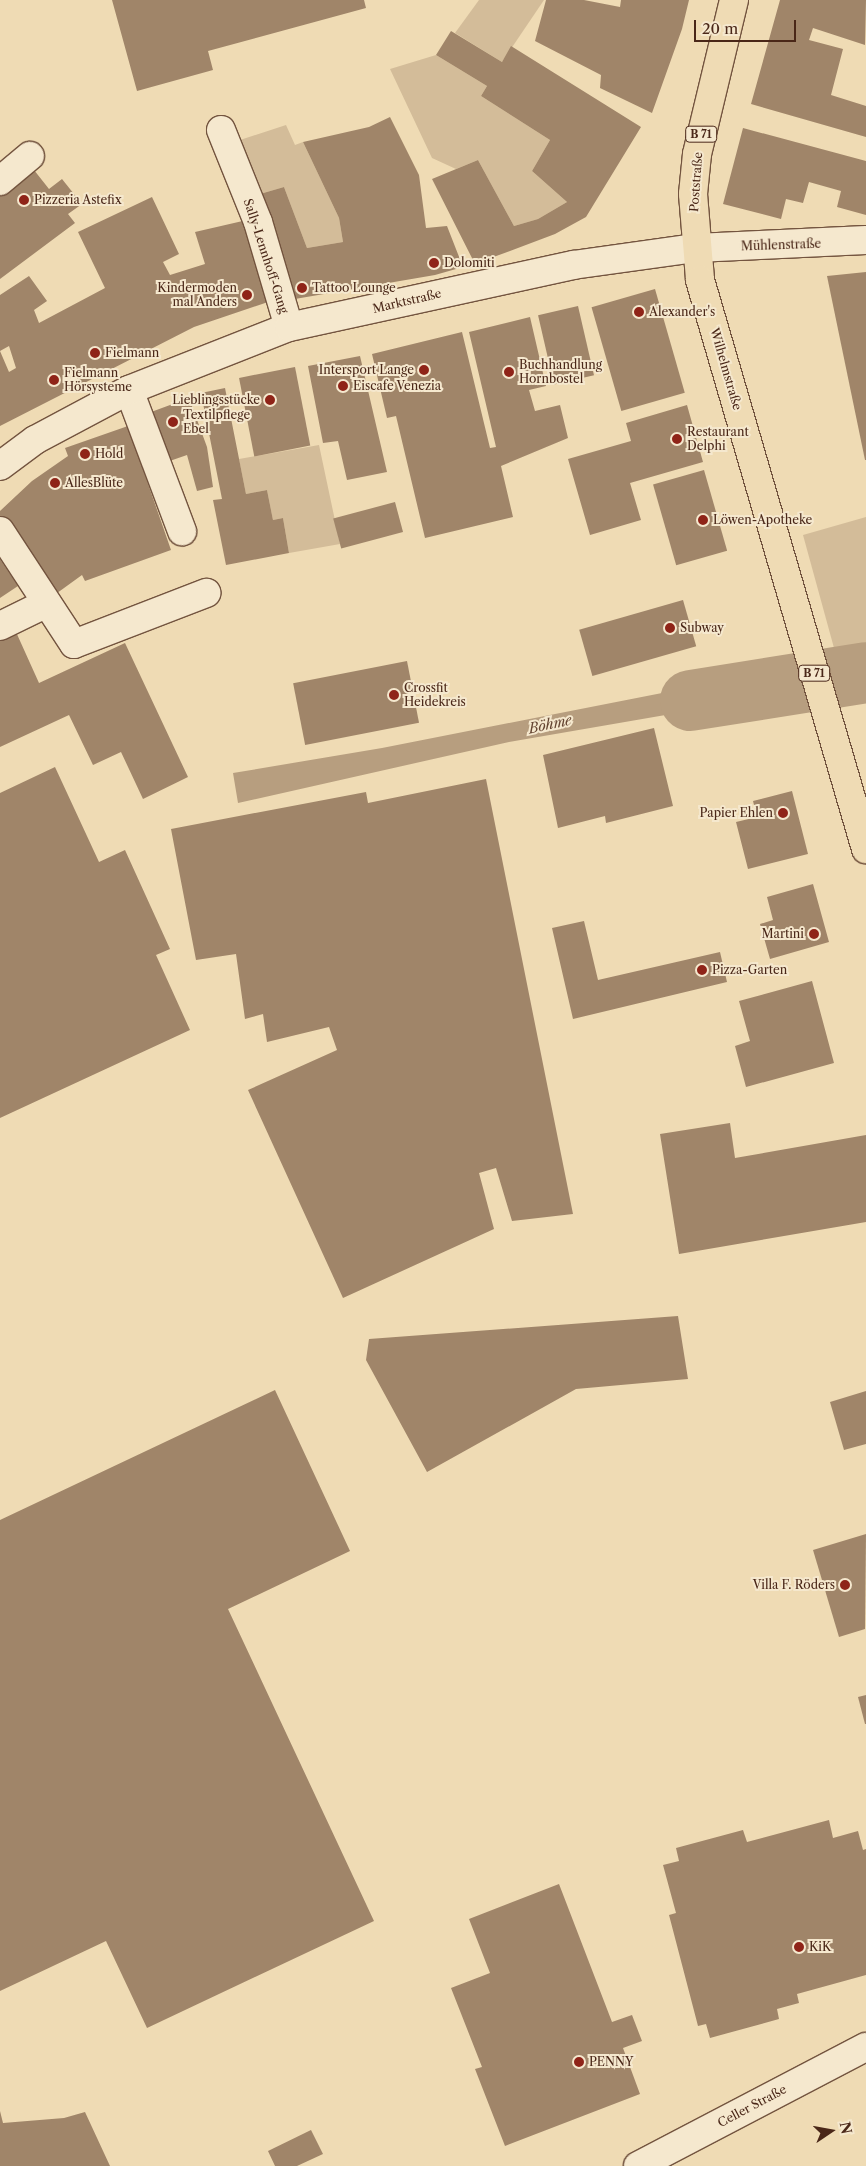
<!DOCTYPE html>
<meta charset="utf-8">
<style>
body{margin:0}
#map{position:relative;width:866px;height:2166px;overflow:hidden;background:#efdbb4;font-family:"Libre Caslon Text",serif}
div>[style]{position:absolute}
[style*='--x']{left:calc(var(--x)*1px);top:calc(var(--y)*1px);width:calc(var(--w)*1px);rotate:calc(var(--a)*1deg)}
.green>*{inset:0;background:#d3bc99}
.water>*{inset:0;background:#b79e7f}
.river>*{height:61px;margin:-30.5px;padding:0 30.5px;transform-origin:30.5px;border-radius:30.5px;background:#b79e7f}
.building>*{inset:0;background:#a08569;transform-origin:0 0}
.roads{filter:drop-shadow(1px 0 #73543f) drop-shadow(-1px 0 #73543f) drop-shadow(0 1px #73543f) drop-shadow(0 -1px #73543f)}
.pedestrian>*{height:28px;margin:-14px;padding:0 14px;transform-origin:14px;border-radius:14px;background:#f5e8ce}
.minor>*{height:28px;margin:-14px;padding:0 14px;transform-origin:14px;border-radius:14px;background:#f5e8ce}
.secondary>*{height:28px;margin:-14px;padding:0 14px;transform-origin:14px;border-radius:14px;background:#f5e8ce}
.primary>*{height:28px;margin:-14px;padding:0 14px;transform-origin:14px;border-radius:14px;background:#efdbb4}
.dots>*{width:14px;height:14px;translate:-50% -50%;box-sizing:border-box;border:2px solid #f5e8ce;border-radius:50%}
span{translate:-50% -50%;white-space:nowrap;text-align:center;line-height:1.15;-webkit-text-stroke:4px #f5e8ce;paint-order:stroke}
.shield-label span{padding:1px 4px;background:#f5e8ce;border:1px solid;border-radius:4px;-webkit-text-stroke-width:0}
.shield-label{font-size:11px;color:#4a2718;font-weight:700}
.street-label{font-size:12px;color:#4a2718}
.poi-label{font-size:12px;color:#4a2718}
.left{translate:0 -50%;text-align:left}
.right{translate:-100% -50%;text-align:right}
.water-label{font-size:14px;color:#654532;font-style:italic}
.north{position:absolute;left:806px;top:2106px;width:50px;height:50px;-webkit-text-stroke:4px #f5e8ce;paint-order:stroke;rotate:78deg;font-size:14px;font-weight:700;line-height:20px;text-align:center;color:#4a2718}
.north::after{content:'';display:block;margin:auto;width:18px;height:22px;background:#4a2718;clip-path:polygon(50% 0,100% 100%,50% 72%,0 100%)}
.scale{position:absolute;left:694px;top:20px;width:102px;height:22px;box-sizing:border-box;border:2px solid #4a2718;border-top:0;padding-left:6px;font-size:15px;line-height:18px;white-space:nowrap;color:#4a2718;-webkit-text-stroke:4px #f5e8ce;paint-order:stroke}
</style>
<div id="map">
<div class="green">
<i style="clip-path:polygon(479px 0,544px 0,502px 62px,455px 33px)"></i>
<i style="clip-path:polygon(436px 55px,487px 86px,481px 96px,550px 140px,532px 171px,567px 202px,538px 219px,514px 226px,478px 160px,456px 169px,432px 158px,390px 69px)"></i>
<i style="clip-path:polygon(286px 125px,295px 145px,303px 142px,339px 218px,343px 242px,307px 248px,284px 187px,260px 194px,240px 140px)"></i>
<i style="clip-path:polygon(319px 445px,340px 544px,289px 553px,283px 518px,273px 520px,267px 490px,246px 494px,239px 459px)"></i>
<i style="clip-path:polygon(866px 517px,866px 696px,848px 699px,803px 535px)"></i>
</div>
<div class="water">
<i style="clip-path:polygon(866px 658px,866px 695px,858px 697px,848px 661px)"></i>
<i style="clip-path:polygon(769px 672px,776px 696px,509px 742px,238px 803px,233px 773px,382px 748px)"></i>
</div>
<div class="river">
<i style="--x:690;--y:700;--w:178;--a:-9"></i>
</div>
<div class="building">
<i style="clip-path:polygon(112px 0,364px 0,366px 8px,208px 51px,213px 70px,137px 91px)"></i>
<i style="clip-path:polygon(546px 0,584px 0,620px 7px,621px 0,689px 0,682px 29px,652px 113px,600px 88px,601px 75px,535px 41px)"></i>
<i style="clip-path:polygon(780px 0,866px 0,865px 45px,813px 28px,809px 40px,843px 49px,831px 95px,866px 106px,866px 137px,751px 104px)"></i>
<i style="clip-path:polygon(451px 31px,502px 62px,511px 46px,641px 127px,586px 217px,555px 234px,475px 264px,432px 179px,478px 160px,514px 226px,538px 219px,567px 202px,532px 171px,550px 140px,481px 96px,487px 86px,436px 55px)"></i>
<i style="clip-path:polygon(390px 117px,419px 175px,426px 228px,447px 226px,463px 267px,435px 275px,289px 300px,260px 194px,284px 187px,307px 248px,343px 242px,339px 218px,303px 142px,369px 127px)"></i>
<i style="clip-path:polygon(743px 128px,866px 161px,866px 215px,837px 207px,841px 191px,809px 182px,803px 203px,786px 199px,781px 219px,723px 204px)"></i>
<i style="clip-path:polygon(34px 170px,49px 189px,62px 179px,82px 204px,68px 214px,75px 223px,0 279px,0 196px)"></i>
<i style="clip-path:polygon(152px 197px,179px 254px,163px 262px,170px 275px,205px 264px,195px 232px,247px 220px,274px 300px,194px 327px,0 426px,0 351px,9px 372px,16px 368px,9px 346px,0 351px,0 295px,29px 276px,47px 301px,34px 310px,39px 323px,105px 288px,78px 232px)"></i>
<i style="clip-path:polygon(866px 272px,866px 460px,865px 460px,827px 276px)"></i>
<i style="left:655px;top:289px;width:108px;height:66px;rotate:74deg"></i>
<i style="left:578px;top:306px;width:71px;height:41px;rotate:77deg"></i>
<i style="clip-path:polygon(530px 317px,546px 386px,529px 390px,535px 411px,560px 405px,568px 438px,501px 466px,513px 517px,425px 538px,396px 416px,387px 418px,372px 354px,462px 332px,490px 448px,496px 447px,469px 332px)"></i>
<i style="clip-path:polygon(360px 356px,387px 472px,347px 480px,338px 441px,323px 443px,308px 366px)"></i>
<i style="left:295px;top:367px;width:80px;height:57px;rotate:79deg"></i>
<i style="clip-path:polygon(225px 388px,246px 494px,267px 490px,273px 520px,283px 518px,289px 553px,226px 565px,213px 500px,222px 499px,201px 393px)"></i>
<i style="clip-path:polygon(189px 398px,207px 447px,213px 487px,197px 491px,187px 455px,161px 464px,143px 415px)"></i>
<i style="clip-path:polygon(687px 405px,703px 462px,630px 483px,641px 520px,590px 535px,568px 459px,631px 441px,626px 423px)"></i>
<i style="clip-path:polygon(128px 426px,171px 550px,85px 581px,82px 575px,53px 596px,0 518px,0 511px,32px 481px,68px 456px,65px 448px)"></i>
<i style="left:704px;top:470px;width:84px;height:53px;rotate:74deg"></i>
<i style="left:395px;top:502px;width:31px;height:64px;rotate:75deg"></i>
<i style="clip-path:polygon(0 559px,18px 586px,0 598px)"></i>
<i style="left:683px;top:600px;width:48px;height:108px;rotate:74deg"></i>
<i style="clip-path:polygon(16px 632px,39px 683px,125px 643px,188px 777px,143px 799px,121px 752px,93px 765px,69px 715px,0 747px,0 640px)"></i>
<i style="left:407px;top:661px;width:63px;height:116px;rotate:79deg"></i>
<i style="clip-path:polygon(654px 728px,673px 806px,606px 823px,605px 816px,558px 828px,543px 755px)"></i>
<i style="clip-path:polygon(55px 767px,99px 862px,125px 850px,170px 949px,156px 955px,190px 1030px,0 1118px,0 793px)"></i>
<i style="clip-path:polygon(486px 779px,573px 1214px,512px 1221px,496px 1168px,479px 1173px,494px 1229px,343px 1298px,248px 1090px,337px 1050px,329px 1027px,267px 1042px,263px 1014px,245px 1019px,236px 954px,196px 960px,171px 829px,366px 792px,368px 803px)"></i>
<i style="clip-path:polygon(792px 791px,808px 854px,748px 869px,736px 822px,757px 817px,753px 801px)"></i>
<i style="clip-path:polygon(813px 884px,829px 942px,770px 959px,760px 924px,773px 920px,767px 897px)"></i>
<i style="clip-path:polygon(584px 921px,598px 980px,720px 952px,727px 982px,573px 1019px,552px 928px)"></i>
<i style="clip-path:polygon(812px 981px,834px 1063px,746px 1087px,735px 1046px,750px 1041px,739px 1001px)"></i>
<i style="clip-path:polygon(730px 1123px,735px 1158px,866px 1135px,866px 1222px,679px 1254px,660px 1134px)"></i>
<i style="clip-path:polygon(678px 1316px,688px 1379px,576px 1389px,427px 1472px,366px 1360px,369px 1339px)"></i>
<i style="clip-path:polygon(275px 1390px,350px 1551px,228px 1609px,374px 1921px,147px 2028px,106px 1941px,0 1991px,0 1520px)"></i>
<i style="clip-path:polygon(866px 1391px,866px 1444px,844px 1450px,830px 1402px)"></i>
<i style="clip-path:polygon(866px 1534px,865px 1629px,839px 1637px,813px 1550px)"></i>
<i style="clip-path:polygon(866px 1695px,866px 1724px,865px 1724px,858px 1697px)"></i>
<i style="clip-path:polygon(829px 1820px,833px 1838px,858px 1831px,863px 1850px,866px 1849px,866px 1975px,797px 1994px,799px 2003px,777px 2009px,779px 2019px,710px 2038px,706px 2024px,698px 2026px,669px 1915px,676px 1913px,663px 1865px,679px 1861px,676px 1848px,743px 1830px,747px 1842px)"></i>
<i style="clip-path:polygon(559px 1884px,612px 2022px,632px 2015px,642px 2041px,623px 2048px,640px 2094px,505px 2146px,475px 2069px,482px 2067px,451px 1988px,490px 1973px,469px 1919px)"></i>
<i style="clip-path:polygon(0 2111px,3px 2123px,64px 2118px,85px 2112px,110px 2166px,0 2166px)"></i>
<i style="clip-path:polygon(311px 2130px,323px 2154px,297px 2166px,275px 2166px,268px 2151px)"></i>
</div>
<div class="roads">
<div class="pedestrian">
<i style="--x:221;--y:130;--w:99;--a:68.1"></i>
<i style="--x:258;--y:222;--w:109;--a:73.6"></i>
<i style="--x:0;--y:181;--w:39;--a:-40"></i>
<i style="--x:129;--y:390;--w:151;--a:69.4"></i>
<i style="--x:0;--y:466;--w:44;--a:-36.6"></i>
<i style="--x:35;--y:440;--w:106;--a:-28"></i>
<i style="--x:129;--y:390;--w:172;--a:-21.5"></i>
<i style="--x:289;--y:327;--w:291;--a:-12.3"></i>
<i style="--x:573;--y:265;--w:124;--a:-7.9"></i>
<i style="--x:0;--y:531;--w:135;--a:56.8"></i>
<i style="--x:0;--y:626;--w:52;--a:-26.1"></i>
</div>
<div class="minor">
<i style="--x:696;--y:248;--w:170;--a:-2.7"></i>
<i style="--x:74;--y:644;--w:142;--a:-21.1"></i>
</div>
<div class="secondary">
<i style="--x:638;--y:2166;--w:257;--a:-27.6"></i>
</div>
<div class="primary">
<i style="--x:734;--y:0;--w:158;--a:103.5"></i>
<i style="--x:697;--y:154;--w:40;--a:95.7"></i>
<i style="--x:693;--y:194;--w:86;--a:85.3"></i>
<i style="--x:700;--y:280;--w:593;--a:73.74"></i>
</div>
</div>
<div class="dots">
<i style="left:24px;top:200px;background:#8f2418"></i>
<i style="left:434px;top:263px;background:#8f2418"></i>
<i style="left:302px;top:288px;background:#8f2418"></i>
<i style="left:247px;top:295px;background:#8f2418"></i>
<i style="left:639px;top:312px;background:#8f2418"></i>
<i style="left:95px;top:353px;background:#8f2418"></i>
<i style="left:424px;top:370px;background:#8f2418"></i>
<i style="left:509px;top:372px;background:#8f2418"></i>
<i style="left:54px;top:380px;background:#8f2418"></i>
<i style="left:343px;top:386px;background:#8f2418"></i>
<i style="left:270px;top:400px;background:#8f2418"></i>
<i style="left:173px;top:422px;background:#8f2418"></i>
<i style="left:677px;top:439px;background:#8f2418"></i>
<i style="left:85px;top:454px;background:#8f2418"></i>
<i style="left:55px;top:483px;background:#8f2418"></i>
<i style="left:703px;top:520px;background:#8f2418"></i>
<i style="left:670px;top:628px;background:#8f2418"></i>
<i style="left:394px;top:695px;background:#8f2418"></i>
<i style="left:783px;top:813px;background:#8f2418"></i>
<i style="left:814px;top:934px;background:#8f2418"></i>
<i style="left:702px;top:970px;background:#8f2418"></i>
<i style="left:845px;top:1585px;background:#8f2418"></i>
<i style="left:799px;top:1947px;background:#8f2418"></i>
<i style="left:579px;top:2062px;background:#8f2418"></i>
</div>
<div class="shield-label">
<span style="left:701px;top:134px">B 71</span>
<span style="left:814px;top:673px">B 71</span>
</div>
<div class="street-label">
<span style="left:696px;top:182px;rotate:-86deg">Poststraße</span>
<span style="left:781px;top:245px;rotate:-2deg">Mühlenstraße</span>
<span style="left:266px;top:256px;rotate:72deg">Sally-Lennhoff-Gang</span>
<span style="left:407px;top:301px;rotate:-13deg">Marktstraße</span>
<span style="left:726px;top:369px;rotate:74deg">Wilhelmstraße</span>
<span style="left:752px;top:2106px;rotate:-28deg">Celler Straße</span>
</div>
<div class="poi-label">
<span class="left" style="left:34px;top:200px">Pizzeria Astefix</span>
<span class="left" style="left:444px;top:263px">Dolomiti</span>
<span class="right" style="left:237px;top:295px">Kindermoden<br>mal Anders</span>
<span class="left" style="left:312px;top:288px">Tattoo Lounge</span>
<span class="left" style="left:649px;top:312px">Alexander's</span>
<span class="left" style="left:105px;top:353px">Fielmann</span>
<span class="left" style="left:519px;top:372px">Buchhandlung<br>Hornbostel</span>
<span class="right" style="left:414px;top:370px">Intersport Lange</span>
<span class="left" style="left:64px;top:380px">Fielmann<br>Hörsysteme</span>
<span class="left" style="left:353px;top:386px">Eiscafe Venezia</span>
<span class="right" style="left:260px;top:400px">Lieblingsstücke</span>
<span class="left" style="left:183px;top:422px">Textilpflege<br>Ebel</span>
<span class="left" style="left:687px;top:439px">Restaurant<br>Delphi</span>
<span class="left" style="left:95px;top:454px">Hold</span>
<span class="left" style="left:65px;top:483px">AllesBlüte</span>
<span class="left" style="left:713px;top:520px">Löwen-Apotheke</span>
<span class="left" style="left:680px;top:628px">Subway</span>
<span class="left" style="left:404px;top:695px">Crossfit<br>Heidekreis</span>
<span class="right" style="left:773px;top:813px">Papier Ehlen</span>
<span class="right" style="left:804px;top:934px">Martini</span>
<span class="left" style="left:712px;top:970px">Pizza-Garten</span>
<span class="right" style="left:835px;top:1585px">Villa F. Röders</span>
<span class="left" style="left:809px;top:1947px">KiK</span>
<span class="left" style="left:589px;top:2062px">PENNY</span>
</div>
<div class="water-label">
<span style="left:550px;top:724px;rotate:-12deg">Böhme</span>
</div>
<div class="north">N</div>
<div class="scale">20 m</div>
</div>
